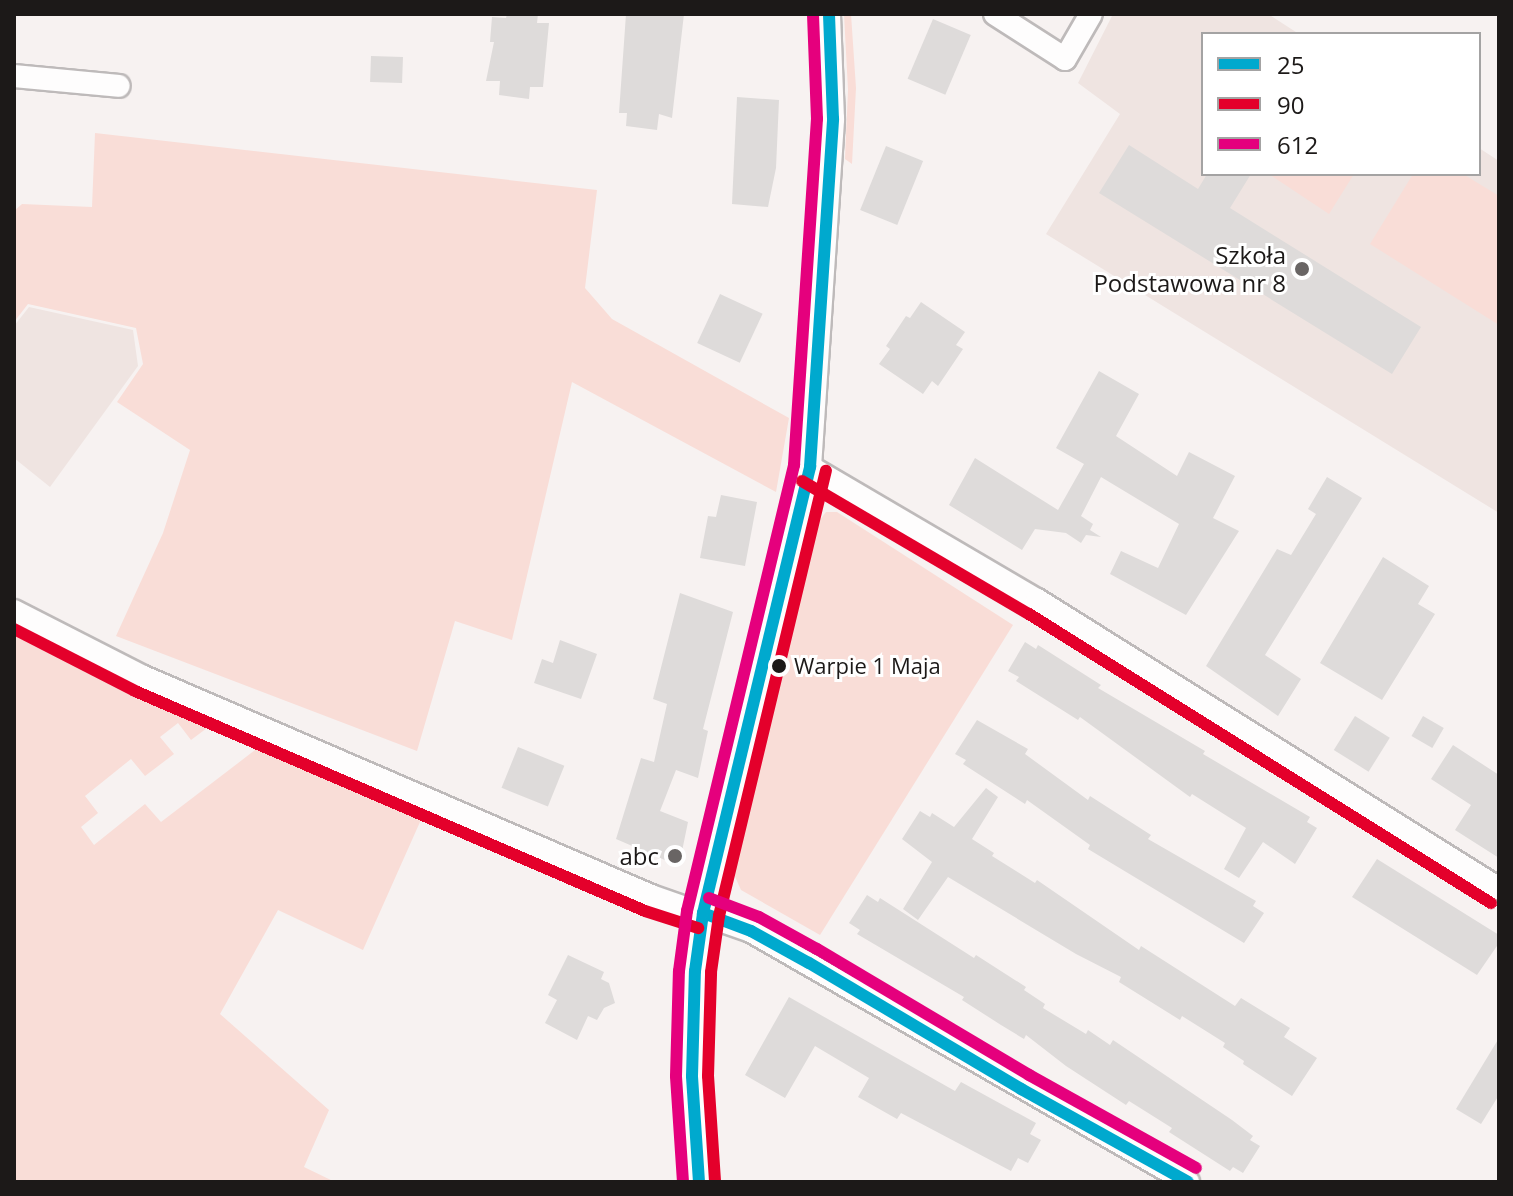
<!DOCTYPE html>
<meta charset="utf-8">
<style>
body{margin:0}
#map{position:relative;width:1513px;height:1196px;overflow:hidden;background:#f7f2f1;font-family:"Open Sans",sans-serif}
div>[style]{position:absolute}
[style*='--x']{left:calc(var(--x)*1px);top:calc(var(--y)*1px);width:calc(var(--w)*1px);rotate:calc(var(--a)*1deg)}
.built>*{inset:0;background:#efe4e1}
.green>*{inset:0;background:#f9ddd7}
.building>*{inset:0;background:#dedbda;transform-origin:0 0}
.roads{filter:drop-shadow(2px 0 #bebaba) drop-shadow(-2px 0 #bebaba) drop-shadow(0 2px #bebaba) drop-shadow(0 -2px #bebaba)}
.street>*{height:22px;margin:-11px;padding:0 11px;transform-origin:11px;border-radius:11px;background:#fefdfd}
.bus-1>*{height:12px;margin:-6px;padding:0 6px;transform-origin:6px;border-radius:6px;background:#00a9ce}
.bus-2>*{height:12px;margin:-6px;padding:0 6px;transform-origin:6px;border-radius:6px;background:#e4002b}
.bus-3>*{height:12px;margin:-6px;padding:0 6px;transform-origin:6px;border-radius:6px;background:#e5007d}
.dots>*{width:22px;height:22px;translate:-50% -50%;box-sizing:border-box;border:4px solid #fff;border-radius:50%}
span{translate:-50% -50%;white-space:nowrap;text-align:center;line-height:1.15;-webkit-text-stroke:6px #fff;paint-order:stroke}
.bus-label{font-size:22px;color:#1c1918}
.left{translate:0 -50%;text-align:left}
.poi-label{font-size:24px;color:#1c1918}
.right{translate:-100% -50%;text-align:right}
.frame{position:absolute;inset:0;border:16px solid #1c1918;pointer-events:none}
.legend{position:absolute;left:1201px;top:32px;width:280px;height:144px;box-sizing:border-box;background:#fff;border:2px solid #a4a3a3;margin:0;padding:10px 14px;list-style:none;font-size:24px;color:#1c1918}
.legend li{display:flex;align-items:center;gap:16px;height:40px}
.legend b{width:40px;border:2px solid #a4a3a3}
</style>
<div id="map">
<div class="built">
<i style="clip-path:polygon(1113px 14px,1268px 14px,1299px 34px,1203px 34px,1203px 174px,1479px 174px,1479px 148px,1499px 161px,1499px 513px,1046px 234px,1120px 114px,1078px 83px)"></i>
<i style="clip-path:polygon(29px 307px,133px 330px,138px 366px,50px 487px,14px 458px,14px 326px)"></i>
</div>
<div class="green">
<i style="clip-path:polygon(844px 14px,851px 14px,856px 88px,852px 164px,845px 159px,848px 90px)"></i>
<i style="clip-path:polygon(95px 133px,597px 190px,585px 288px,612px 319px,789px 418px,776px 492px,572px 382px,512px 640px,455px 621px,417px 751px,116px 636px,163px 533px,190px 450px,117px 402px,143px 364px,136px 328px,28px 304px,14px 322px,14px 211px,22px 204px,92px 207px)"></i>
<i style="clip-path:polygon(1269px 174px,1354px 174px,1329px 214px)"></i>
<i style="clip-path:polygon(1413px 174px,1463px 174px,1499px 196px,1499px 325px,1370px 244px)"></i>
<i style="clip-path:polygon(826px 512px,837px 512px,1013px 625px,820px 935px,741px 890px,733px 872px,819px 521px)"></i>
<i style="clip-path:polygon(14px 625px,77px 662px,215px 722px,191px 740px,178px 723px,160px 737px,174px 754px,145px 776px,131px 759px,85px 796px,98px 813px,81px 827px,94px 845px,145px 804px,161px 822px,263px 744px,424px 813px,363px 950px,278px 910px,220px 1014px,329px 1110px,304px 1167px,335px 1182px,14px 1182px)"></i>
</div>
<div class="building">
<i style="clip-path:polygon(507px 14px,538px 14px,537px 23px,549px 23px,543px 87px,530px 87px,529px 99px,499px 95px,500px 81px,486px 81px,494px 42px,490px 42px,492px 17px,506px 18px)"></i>
<i style="clip-path:polygon(626px 14px,684px 14px,672px 118px,659px 114px,657px 130px,626px 126px,627px 113px,619px 113px)"></i>
<i style="left:933px;top:19px;width:41px;height:65px;rotate:23deg"></i>
<i style="left:371px;top:56px;width:32px;height:26px;rotate:2deg"></i>
<i style="clip-path:polygon(737px 97px,779px 100px,776px 168px,768px 207px,732px 204px)"></i>
<i style="clip-path:polygon(1129px 145px,1198px 189px,1207px 174px,1251px 174px,1230px 208px,1421px 327px,1392px 374px,1099px 193px)"></i>
<i style="left:886px;top:146px;width:40px;height:69px;rotate:22deg"></i>
<i style="left:720px;top:294px;width:47px;height:54px;rotate:25deg"></i>
<i style="clip-path:polygon(921px 302px,965px 332px,956px 345px,963px 349px,938px 386px,932px 381px,923px 394px,879px 364px,890px 349px,886px 346px,906px 316px,910px 318px)"></i>
<i style="clip-path:polygon(1099px 371px,1139px 394px,1116px 436px,1177px 476px,1189px 452px,1235px 476px,1213px 518px,1239px 531px,1186px 615px,1110px 574px,1121px 551px,1158px 568px,1179px 524px,1101px 477px,1081px 516px,1093px 524px,1090px 530px,1101px 537px,1086px 535px,1081px 543px,1066px 533px,1035px 529px,1022px 550px,949px 505px,975px 458px,1058px 510px,1084px 464px,1056px 448px)"></i>
<i style="clip-path:polygon(1327px 477px,1362px 498px,1265px 655px,1301px 679px,1278px 716px,1206px 666px,1277px 549px,1291px 555px,1316px 514px,1308px 509px)"></i>
<i style="clip-path:polygon(721px 495px,757px 502px,745px 566px,700px 558px,708px 516px,716px 517px)"></i>
<i style="clip-path:polygon(1383px 557px,1429px 586px,1418px 604px,1435px 614px,1382px 700px,1320px 663px)"></i>
<i style="clip-path:polygon(680px 593px,733px 612px,703px 729px,708px 731px,698px 778px,676px 770px,660px 811px,688px 822px,680px 861px,676px 860px,674px 864px,616px 839px,641px 758px,654px 762px,667px 704px,653px 699px)"></i>
<i style="clip-path:polygon(560px 640px,597px 654px,581px 699px,534px 683px,542px 659px,553px 663px)"></i>
<i style="clip-path:polygon(1025px 642px,1036px 649px,1038px 645px,1101px 685px,1098px 688px,1205px 751px,1203px 754px,1310px 817px,1307px 822px,1317px 828px,1295px 864px,1263px 842px,1239px 878px,1224px 869px,1246px 828px,1192px 794px,1190px 797px,1080px 717px,1078px 720px,1016px 681px,1019px 677px,1008px 671px)"></i>
<i style="left:1355px;top:716px;width:41px;height:40px;rotate:32deg"></i>
<i style="left:1423px;top:716px;width:24px;height:23px;rotate:30deg"></i>
<i style="clip-path:polygon(977px 720px,1028px 749px,1025px 754px,1088px 800px,1090px 796px,1151px 835px,1148px 839px,1256px 901px,1253px 906px,1264px 913px,1244px 943px,1088px 849px,1090px 845px,1027px 800px,1025px 804px,963px 764px,966px 760px,955px 754px)"></i>
<i style="clip-path:polygon(1453px 745px,1499px 775px,1499px 858px,1455px 830px,1471px 805px,1431px 779px)"></i>
<i style="left:518px;top:747px;width:50px;height:44px;rotate:22deg"></i>
<i style="clip-path:polygon(986px 788px,998px 797px,972px 839px,994px 853px,992px 856px,1035px 883px,1037px 880px,1139px 950px,1141px 946px,1235px 1006px,1241px 998px,1290px 1028px,1284px 1037px,1317px 1058px,1292px 1096px,1243px 1064px,1244px 1061px,1223px 1047px,1225px 1043px,1182px 1016px,1180px 1020px,1119px 982px,1121px 977px,1076px 954px,948px 877px,918px 920px,903px 909px,932px 862px,902px 839px,920px 811px,930px 817px,932px 813px,954px 827px)"></i>
<i style="clip-path:polygon(1377px 859px,1499px 935px,1499px 943px,1477px 975px,1352px 897px)"></i>
<i style="clip-path:polygon(867px 895px,878px 902px,880px 898px,974px 958px,976px 955px,1026px 987px,1024px 990px,1045px 1004px,1043px 1008px,1086px 1034px,1088px 1030px,1110px 1045px,1113px 1040px,1232px 1120px,1253px 1136px,1250px 1140px,1260px 1146px,1243px 1173px,1233px 1167px,1230px 1171px,1169px 1132px,1172px 1128px,1129px 1101px,1126px 1105px,1066px 1066px,1026px 1035px,1024px 1039px,1001px 1025px,962px 1000px,964px 997px,857px 934px,860px 930px,849px 923px)"></i>
<i style="clip-path:polygon(568px 955px,604px 972px,601px 979px,609px 983px,615px 1003px,604px 1008px,597px 1020px,588px 1016px,577px 1040px,545px 1023px,557px 1000px,548px 995px)"></i>
<i style="clip-path:polygon(789px 997px,955px 1091px,961px 1082px,1036px 1123px,1030px 1134px,1041px 1140px,1028px 1163px,1018px 1158px,1011px 1171px,901px 1113px,897px 1119px,858px 1097px,869px 1078px,815px 1046px,785px 1098px,745px 1075px)"></i>
<i style="clip-path:polygon(1499px 1038px,1499px 1095px,1481px 1124px,1456px 1109px)"></i>
</div>
<div class="roads">
<div class="street">
<i style="--x:995;--y:14;--w:83;--a:32.7"></i>
<i style="--x:1065;--y:59;--w:52;--a:-60"></i>
<i style="--x:14;--y:76;--w:105;--a:5.4"></i>
<i style="--x:810;--y:467;--w:263;--a:30.4"></i>
<i style="--x:1037;--y:600;--w:545;--a:32.03"></i>
<i style="--x:14;--y:611;--w:143;--a:27.1"></i>
<i style="--x:141;--y:676;--w:555;--a:23.33"></i>
<i style="--x:651;--y:896;--w:106;--a:19.3"></i>
<i style="--x:751;--y:931;--w:504;--a:29.87"></i>
<i style="--x:699;--y:1182;--w:106;--a:-93.8"></i>
<i style="--x:692;--y:1076;--w:105;--a:-88.4"></i>
<i style="--x:695;--y:971;--w:59;--a:-82.1"></i>
<i style="--x:703;--y:913;--w:459;--a:-76.5"></i>
<i style="--x:810;--y:467;--w:349;--a:-86.2"></i>
<i style="--x:833;--y:119;--w:105;--a:-92.2"></i>
</div>
</div>
<div class="bus-1">
<i style="--x:703;--y:913;--w:51;--a:20.6"></i>
<i style="--x:751;--y:931;--w:66;--a:28.9"></i>
<i style="--x:809;--y:963;--w:247;--a:30.7"></i>
<i style="--x:1021;--y:1089;--w:191;--a:29.1"></i>
<i style="--x:699;--y:1182;--w:106;--a:-93.8"></i>
<i style="--x:692;--y:1076;--w:105;--a:-88.4"></i>
<i style="--x:695;--y:971;--w:59;--a:-82.1"></i>
<i style="--x:703;--y:913;--w:459;--a:-76.5"></i>
<i style="--x:810;--y:467;--w:349;--a:-86.2"></i>
<i style="--x:833;--y:119;--w:105;--a:-92.2"></i>
</div>
<div class="bus-2">
<i style="--x:802;--y:481;--w:263;--a:30.4"></i>
<i style="--x:1029;--y:614;--w:545;--a:32.03"></i>
<i style="--x:14;--y:629;--w:136;--a:27.1"></i>
<i style="--x:135;--y:691;--w:555;--a:23.33"></i>
<i style="--x:645;--y:911;--w:56;--a:17.8"></i>
<i style="--x:715;--y:1181;--w:105;--a:-93.8"></i>
<i style="--x:708;--y:1076;--w:104;--a:-88.3"></i>
<i style="--x:711;--y:972;--w:57;--a:-81.9"></i>
<i style="--x:719;--y:916;--w:458;--a:-76.5"></i>
</div>
<div class="bus-3">
<i style="--x:709;--y:898;--w:53;--a:20.8"></i>
<i style="--x:759;--y:917;--w:66;--a:28.9"></i>
<i style="--x:817;--y:949;--w:247;--a:30.7"></i>
<i style="--x:1029;--y:1075;--w:191;--a:29.1"></i>
<i style="--x:683;--y:1182;--w:106;--a:-93.8"></i>
<i style="--x:676;--y:1076;--w:105;--a:-88.4"></i>
<i style="--x:679;--y:971;--w:61;--a:-82.4"></i>
<i style="--x:687;--y:911;--w:459;--a:-76.5"></i>
<i style="--x:794;--y:465;--w:347;--a:-86.2"></i>
<i style="--x:817;--y:119;--w:104;--a:-92.2"></i>
</div>
<div class="dots">
<i style="left:1302px;top:269px;background:#696564"></i>
<i style="left:779px;top:666px;background:#1c1918"></i>
<i style="left:675px;top:856px;background:#696564"></i>
</div>
<div class="bus-label">
<span class="left" style="left:794px;top:666px">Warpie 1 Maja</span>
</div>
<div class="poi-label">
<span class="right" style="left:1286px;top:269px">Szkoła<br>Podstawowa nr 8</span>
<span class="right" style="left:659px;top:856px">abc</span>
</div>
<div class="frame"></div>
<ul class="legend">
<li><b style="height:10px;background:#00a9ce"></b>25</li>
<li><b style="height:10px;background:#e4002b"></b>90</li>
<li><b style="height:10px;background:#e5007d"></b>612</li>
</ul>
</div>
